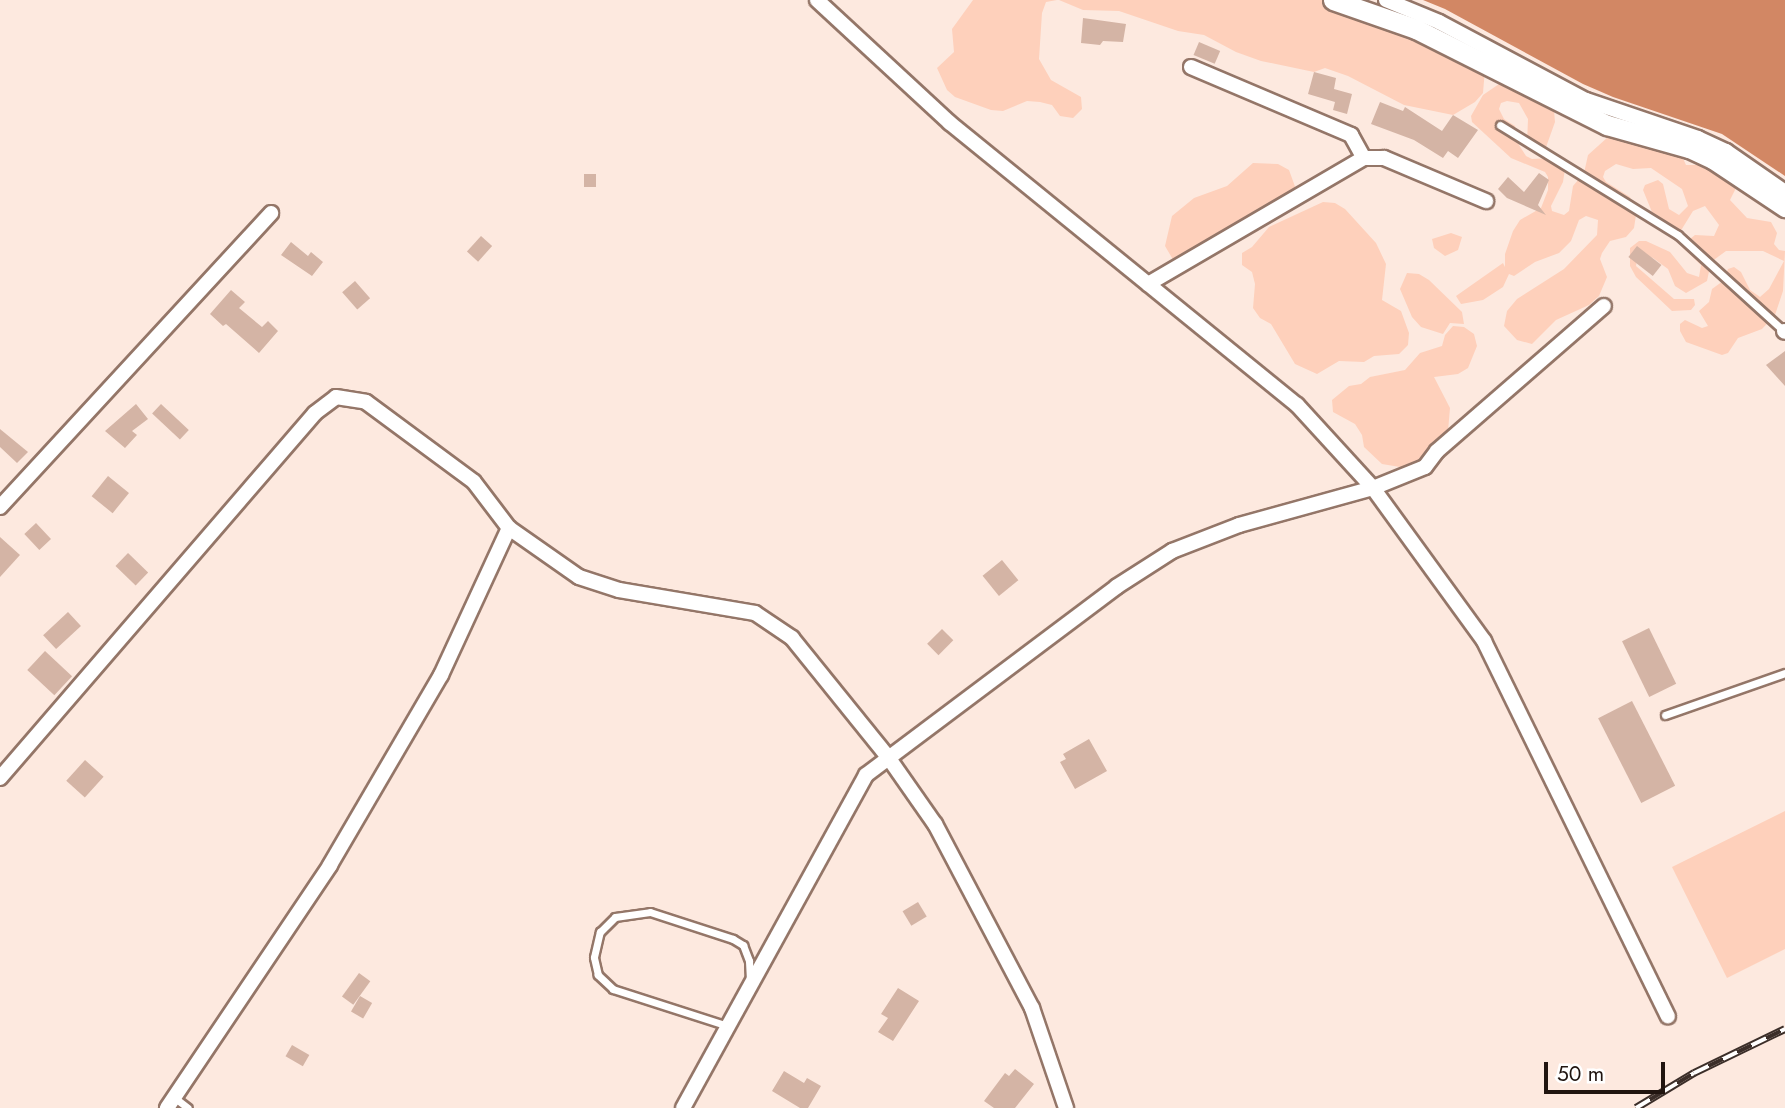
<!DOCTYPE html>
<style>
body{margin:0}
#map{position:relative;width:1785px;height:1108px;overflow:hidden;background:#fde9df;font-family:Jost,sans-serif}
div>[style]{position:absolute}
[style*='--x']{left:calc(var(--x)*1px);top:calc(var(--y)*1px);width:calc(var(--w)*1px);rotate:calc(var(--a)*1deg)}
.green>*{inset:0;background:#fed0bb}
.water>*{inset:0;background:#d28764}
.building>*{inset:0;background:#d4b4a5;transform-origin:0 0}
.roads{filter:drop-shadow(2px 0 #947668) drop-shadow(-2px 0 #947668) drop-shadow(0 2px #947668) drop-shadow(0 -2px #947668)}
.lane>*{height:7px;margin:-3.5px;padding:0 3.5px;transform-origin:3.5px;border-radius:3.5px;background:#fff}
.street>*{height:14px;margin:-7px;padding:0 7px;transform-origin:7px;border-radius:7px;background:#fff}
.secondary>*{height:19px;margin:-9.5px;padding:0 9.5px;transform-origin:9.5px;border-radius:9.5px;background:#fff}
.rail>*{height:8px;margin-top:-4px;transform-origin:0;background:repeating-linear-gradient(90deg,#fff 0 16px,#3b2e29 0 32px);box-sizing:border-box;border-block:2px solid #3b2e29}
span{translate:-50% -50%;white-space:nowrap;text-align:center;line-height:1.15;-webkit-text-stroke:6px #fff;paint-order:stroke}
.scale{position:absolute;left:1544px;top:1062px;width:121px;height:32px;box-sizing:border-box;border:4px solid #211510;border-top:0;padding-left:9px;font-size:21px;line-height:24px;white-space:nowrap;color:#211510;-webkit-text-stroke:5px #fff;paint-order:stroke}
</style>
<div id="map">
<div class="green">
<i style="clip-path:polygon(973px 0,1057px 0,1046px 2px,1042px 13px,1039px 59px,1051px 80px,1081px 97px,1082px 109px,1073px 118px,1060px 116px,1052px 105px,1040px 102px,1027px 101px,1003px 111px,991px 110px,955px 97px,947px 90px,937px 68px,954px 52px,952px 29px)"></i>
<i style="clip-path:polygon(1059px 0,1343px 0,1385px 5px,1486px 57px,1483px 93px,1475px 102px,1453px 115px,1404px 105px,1348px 76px,1325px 68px,1314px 72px,1261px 61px,1236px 52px,1204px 35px,1178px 31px,1119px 11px,1083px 10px)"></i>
<i style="clip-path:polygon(1499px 84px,1511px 87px,1554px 110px,1555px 122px,1545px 150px,1527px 144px,1528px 119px,1519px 103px,1507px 101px,1501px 103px,1499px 109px,1504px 119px,1515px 126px,1519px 145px,1526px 156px,1532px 159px,1551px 158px,1565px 169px,1563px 182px,1551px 206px,1552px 211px,1564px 215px,1569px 211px,1573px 186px,1584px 173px,1588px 155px,1608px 137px,1681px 154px,1686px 165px,1719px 165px,1739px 182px,1730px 200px,1747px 218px,1771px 222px,1777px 233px,1774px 244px,1779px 250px,1785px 251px,1783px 291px,1775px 315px,1762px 329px,1738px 338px,1728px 353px,1722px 355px,1686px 342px,1680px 331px,1680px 324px,1685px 320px,1702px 328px,1708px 326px,1699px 311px,1709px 302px,1712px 289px,1723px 281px,1728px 269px,1734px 267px,1741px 272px,1750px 290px,1760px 297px,1769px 289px,1784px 261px,1763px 251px,1726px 251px,1711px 262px,1707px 281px,1686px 293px,1675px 286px,1668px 269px,1653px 258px,1647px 256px,1637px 260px,1636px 266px,1674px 299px,1694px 299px,1695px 305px,1691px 310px,1672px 311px,1636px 277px,1630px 266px,1630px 248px,1639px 241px,1646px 241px,1670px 252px,1687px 273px,1699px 277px,1701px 265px,1683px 248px,1685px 243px,1695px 235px,1714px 236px,1719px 225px,1705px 206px,1693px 211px,1680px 232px,1675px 233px,1654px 217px,1643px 190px,1645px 185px,1658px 180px,1663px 184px,1669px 209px,1679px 215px,1688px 206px,1682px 189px,1651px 168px,1633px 169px,1616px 164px,1605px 171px,1603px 177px,1606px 182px,1630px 197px,1636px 215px,1634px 228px,1626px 237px,1610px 241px,1602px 253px,1600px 259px,1607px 277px,1599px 296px,1589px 305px,1556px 320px,1532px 344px,1517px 340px,1504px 326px,1507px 311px,1517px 299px,1564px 269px,1597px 235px,1598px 220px,1586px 216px,1579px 220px,1571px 241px,1559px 253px,1535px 262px,1514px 276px,1509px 274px,1503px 287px,1483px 300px,1461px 304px,1456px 296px,1503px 263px,1505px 267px,1505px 254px,1513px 231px,1520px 220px,1541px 208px,1548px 190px,1548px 177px,1545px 172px,1511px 158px,1472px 122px,1471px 116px,1483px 95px)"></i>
<i style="clip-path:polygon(1253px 163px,1278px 164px,1289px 170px,1297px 192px,1175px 263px,1165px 246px,1172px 216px,1194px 198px,1227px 186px)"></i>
<i style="clip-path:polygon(1323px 202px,1335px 203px,1345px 209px,1376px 243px,1386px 264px,1382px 300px,1401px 311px,1409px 333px,1408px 345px,1399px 354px,1374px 356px,1364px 362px,1339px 361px,1317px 374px,1295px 364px,1271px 324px,1260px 318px,1253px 308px,1255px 284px,1252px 272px,1242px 265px,1242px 253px,1252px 247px,1269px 227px)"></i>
<i style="clip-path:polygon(1451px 233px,1462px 237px,1458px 250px,1445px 256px,1434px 248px,1432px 239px)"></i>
<i style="clip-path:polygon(1407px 273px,1419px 274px,1429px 280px,1462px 312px,1464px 324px,1450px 323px,1443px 334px,1421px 327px,1412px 317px,1400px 289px)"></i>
<i style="clip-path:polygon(1453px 326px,1464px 327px,1474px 334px,1477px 346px,1468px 368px,1458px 374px,1434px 377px,1450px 408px,1448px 431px,1426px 461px,1406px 468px,1382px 464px,1364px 447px,1362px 435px,1355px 424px,1333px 412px,1332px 400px,1349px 386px,1361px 384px,1370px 377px,1405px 370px,1420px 353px,1442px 346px,1445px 335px)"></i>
<i style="clip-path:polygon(1785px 811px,1785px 949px,1727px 978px,1672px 867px)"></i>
</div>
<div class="water">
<i style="clip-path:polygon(1423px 0,1785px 0,1785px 176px,1722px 134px,1613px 97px,1583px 84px,1445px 9px)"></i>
</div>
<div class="building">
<i style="clip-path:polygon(1083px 18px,1126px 24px,1123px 42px,1103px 41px,1100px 45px,1081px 43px)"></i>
<i style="left:1199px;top:42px;width:23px;height:14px;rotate:23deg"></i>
<i style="clip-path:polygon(1314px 72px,1336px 78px,1334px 89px,1352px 94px,1347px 114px,1333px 110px,1335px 102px,1308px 94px)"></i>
<i style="clip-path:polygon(1380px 102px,1403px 111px,1405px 107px,1442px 131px,1453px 115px,1478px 130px,1458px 158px,1448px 151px,1443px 158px,1414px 140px,1371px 124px)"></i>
<i style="clip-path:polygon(1539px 173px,1549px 180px,1538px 205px,1546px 215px,1507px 198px,1498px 189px,1508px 177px,1524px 192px)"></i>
<i style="left:584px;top:174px;width:12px;height:13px"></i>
<i style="left:481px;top:236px;width:15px;height:21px;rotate:42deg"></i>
<i style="clip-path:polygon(291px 242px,308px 256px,311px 252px,323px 262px,312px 276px,281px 255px)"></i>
<i style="left:1637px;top:246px;width:31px;height:14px;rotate:38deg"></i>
<i style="left:355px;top:281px;width:23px;height:17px;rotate:49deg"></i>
<i style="clip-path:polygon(231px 290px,245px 302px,239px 308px,262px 327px,268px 321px,278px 331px,259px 353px,226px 324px,223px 326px,210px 314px)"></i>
<i style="clip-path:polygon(1785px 351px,1785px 386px,1766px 365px)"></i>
<i style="clip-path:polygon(136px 404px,148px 419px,132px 431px,137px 435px,125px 448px,105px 431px)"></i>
<i style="left:161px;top:404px;width:38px;height:13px;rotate:43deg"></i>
<i style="clip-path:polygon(0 429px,28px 452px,17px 463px,0 447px)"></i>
<i style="left:108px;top:476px;width:27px;height:26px;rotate:39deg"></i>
<i style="left:36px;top:523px;width:22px;height:16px;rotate:47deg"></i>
<i style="clip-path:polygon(0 537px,20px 555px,0 577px)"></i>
<i style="left:128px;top:553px;width:28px;height:18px;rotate:44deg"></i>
<i style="left:1002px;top:560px;width:26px;height:25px;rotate:51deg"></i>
<i style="left:68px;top:612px;width:19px;height:34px;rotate:47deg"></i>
<i style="left:1649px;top:628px;width:62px;height:30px;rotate:64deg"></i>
<i style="left:942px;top:629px;width:16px;height:21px;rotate:45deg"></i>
<i style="left:45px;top:651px;width:37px;height:26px;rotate:43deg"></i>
<i style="left:1632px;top:701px;width:95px;height:38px;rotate:63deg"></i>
<i style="clip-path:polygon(1089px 739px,1107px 771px,1075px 789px,1060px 762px,1066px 759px,1063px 754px)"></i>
<i style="left:85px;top:760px;width:25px;height:28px;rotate:42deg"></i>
<i style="left:918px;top:902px;width:17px;height:18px;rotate:59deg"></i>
<i style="left:359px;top:973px;width:14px;height:29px;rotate:36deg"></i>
<i style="clip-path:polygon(898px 988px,919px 1001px,893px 1041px,878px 1032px,888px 1018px,881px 1014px)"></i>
<i style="left:360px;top:996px;width:14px;height:18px;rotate:30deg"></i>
<i style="left:292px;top:1045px;width:20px;height:13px;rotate:30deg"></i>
<i style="clip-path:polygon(1015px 1069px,1034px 1084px,1015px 1108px,994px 1108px,984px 1101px,1005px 1073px,1009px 1076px)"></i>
<i style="clip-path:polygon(784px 1071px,804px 1083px,807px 1078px,821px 1086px,808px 1108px,800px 1108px,772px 1091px)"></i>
</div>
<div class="roads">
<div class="lane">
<i style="--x:1500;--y:125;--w:209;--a:31.7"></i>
<i style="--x:1678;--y:235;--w:143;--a:42.2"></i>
<i style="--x:1665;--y:715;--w:127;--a:-19.3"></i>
<i style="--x:728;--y:1026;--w:121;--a:-162.2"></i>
<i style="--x:613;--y:989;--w:21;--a:-137"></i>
<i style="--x:598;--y:975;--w:18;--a:-103"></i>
<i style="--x:594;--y:957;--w:26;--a:-77"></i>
<i style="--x:600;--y:932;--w:21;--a:-45"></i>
<i style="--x:615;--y:917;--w:35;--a:-8"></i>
<i style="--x:650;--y:912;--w:87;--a:18"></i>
<i style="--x:733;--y:939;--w:12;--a:31"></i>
<i style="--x:743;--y:945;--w:17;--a:69"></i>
<i style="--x:749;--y:961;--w:21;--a:87"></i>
<i style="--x:175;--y:1098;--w:16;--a:38"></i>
</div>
<div class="street">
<i style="--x:817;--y:0;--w:181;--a:42.8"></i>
<i style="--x:950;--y:123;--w:447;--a:39.1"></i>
<i style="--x:1297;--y:405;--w:113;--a:47.5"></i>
<i style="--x:1373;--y:488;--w:189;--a:54"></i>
<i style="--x:1484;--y:641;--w:418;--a:63.9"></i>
<i style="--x:1386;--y:0;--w:57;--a:22.5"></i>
<i style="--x:1439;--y:22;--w:166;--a:28"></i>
<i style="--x:1586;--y:100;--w:118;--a:18.7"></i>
<i style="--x:1698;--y:138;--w:31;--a:25"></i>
<i style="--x:1726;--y:151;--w:72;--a:34.8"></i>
<i style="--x:1191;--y:67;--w:174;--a:23"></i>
<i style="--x:1351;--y:135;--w:26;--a:61"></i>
<i style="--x:1148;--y:284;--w:250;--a:-30.3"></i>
<i style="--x:1364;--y:158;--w:20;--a:0"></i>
<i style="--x:1384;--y:158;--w:111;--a:22.9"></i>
<i style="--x:1784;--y:331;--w:1;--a:45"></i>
<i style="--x:0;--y:507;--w:400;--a:-47.3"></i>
<i style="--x:0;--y:778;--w:482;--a:-49.2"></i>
<i style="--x:315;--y:413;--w:26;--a:-37"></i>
<i style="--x:336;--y:397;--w:30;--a:9"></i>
<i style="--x:366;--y:402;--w:134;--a:36.5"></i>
<i style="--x:474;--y:482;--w:58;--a:52.7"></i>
<i style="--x:509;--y:528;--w:85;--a:35"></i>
<i style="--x:579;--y:577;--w:42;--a:18"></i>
<i style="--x:619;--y:590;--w:138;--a:9.6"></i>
<i style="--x:755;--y:613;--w:45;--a:34"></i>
<i style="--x:792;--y:638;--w:153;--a:51.1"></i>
<i style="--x:888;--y:757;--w:82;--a:55"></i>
<i style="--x:935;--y:824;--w:208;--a:62.2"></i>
<i style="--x:1032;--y:1008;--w:106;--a:71.2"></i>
<i style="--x:167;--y:1108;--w:293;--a:-56.1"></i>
<i style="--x:330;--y:865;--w:220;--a:-59.7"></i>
<i style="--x:441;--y:675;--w:162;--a:-65.2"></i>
<i style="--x:683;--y:1108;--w:380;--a:-61.2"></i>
<i style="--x:866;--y:775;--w:313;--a:-36.9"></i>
<i style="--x:1116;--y:587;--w:67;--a:-32.7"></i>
<i style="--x:1172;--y:551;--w:72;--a:-21.2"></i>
<i style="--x:1239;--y:525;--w:139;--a:-15.4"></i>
<i style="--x:1373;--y:488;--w:56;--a:-22"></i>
<i style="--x:1425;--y:467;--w:20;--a:-53"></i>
<i style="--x:1437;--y:451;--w:221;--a:-41"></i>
</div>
<div class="secondary">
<i style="--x:1333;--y:0;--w:88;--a:19.3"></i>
<i style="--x:1416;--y:29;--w:214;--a:26.7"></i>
<i style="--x:1607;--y:125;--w:85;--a:15.7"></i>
<i style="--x:1689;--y:148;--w:26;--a:25"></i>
<i style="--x:1713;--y:159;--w:87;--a:33.7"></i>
</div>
</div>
<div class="rail">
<i style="--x:1636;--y:1108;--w:68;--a:-31.1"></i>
<i style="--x:1694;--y:1073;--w:101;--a:-25.8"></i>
</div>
<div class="scale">50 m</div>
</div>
